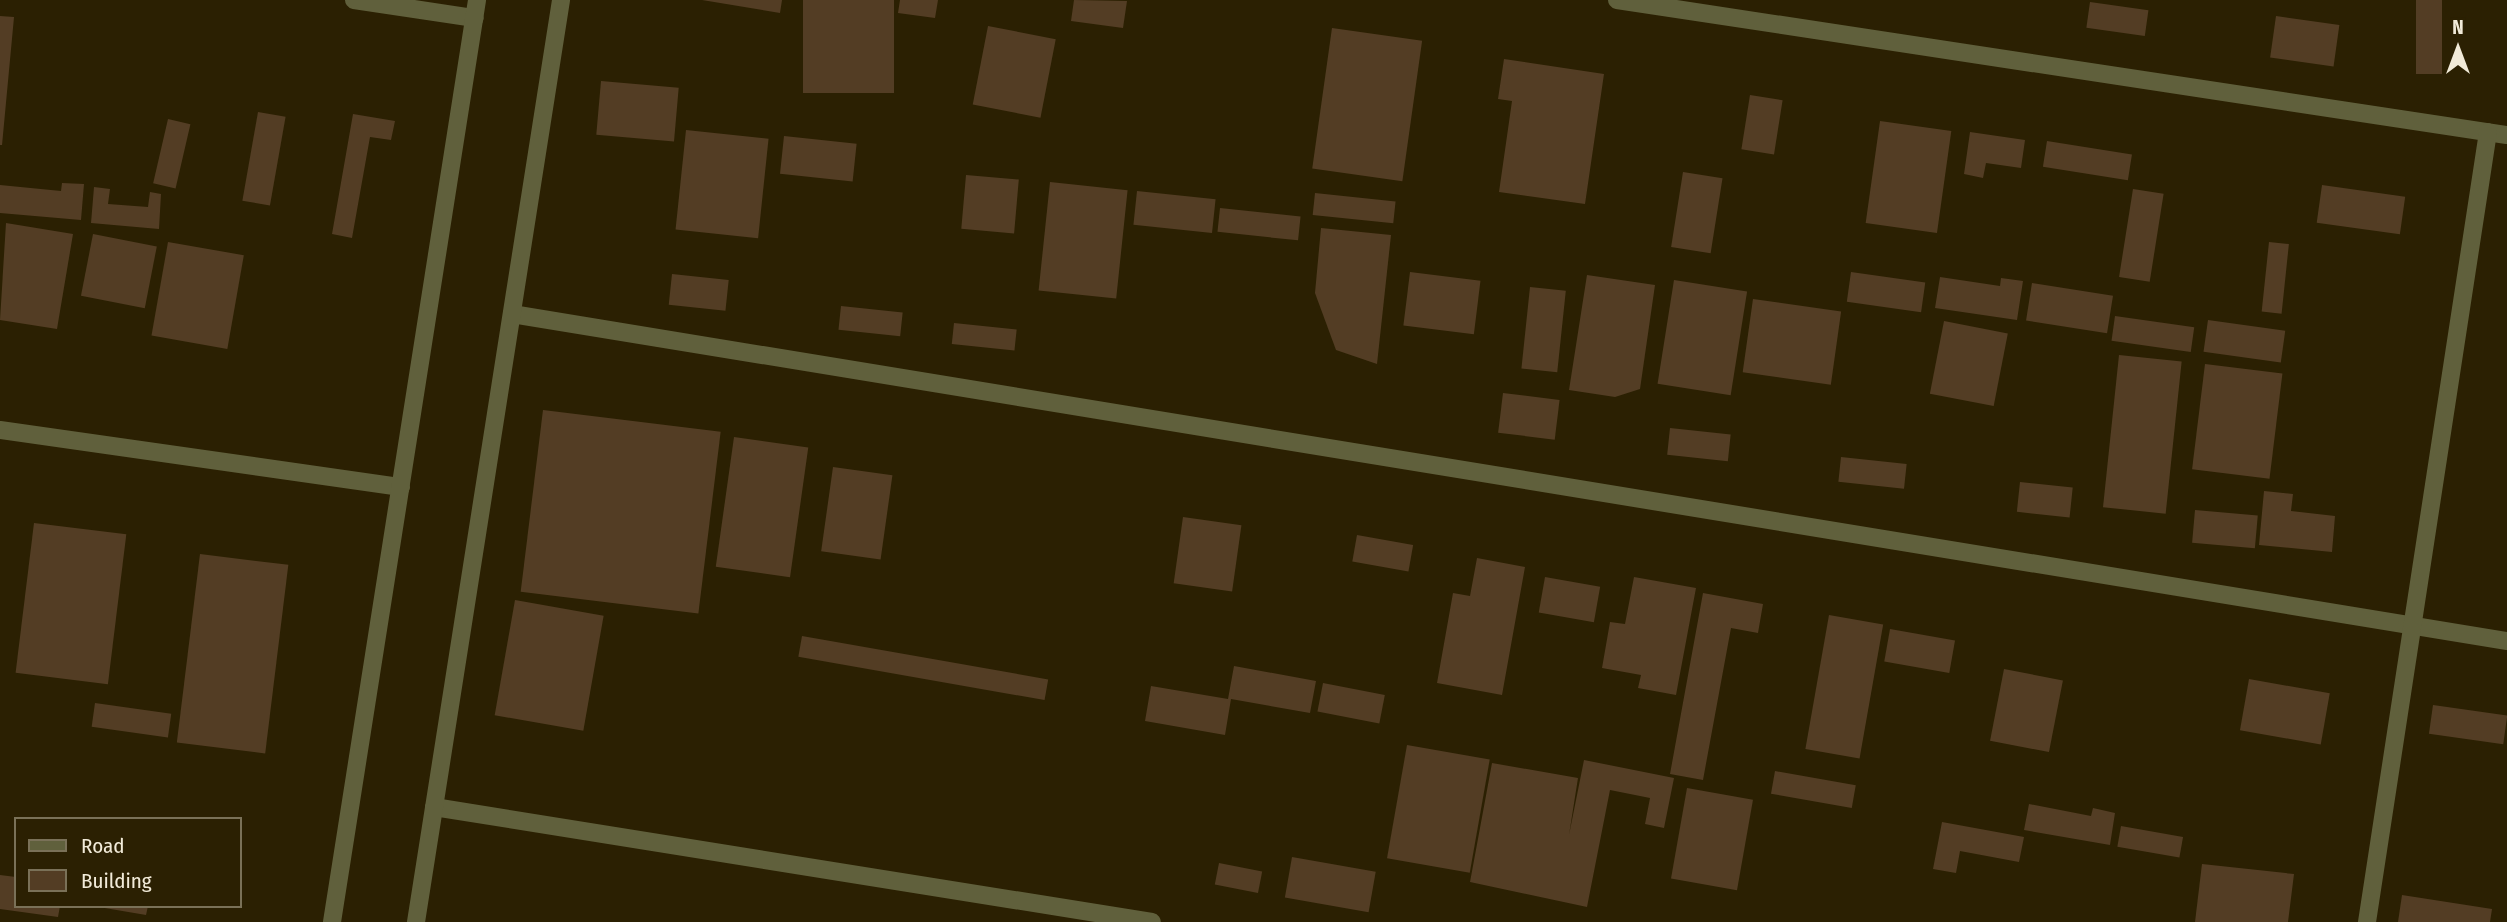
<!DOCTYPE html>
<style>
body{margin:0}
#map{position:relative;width:2507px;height:922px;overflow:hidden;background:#2b2002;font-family:"Fira Sans Condensed",sans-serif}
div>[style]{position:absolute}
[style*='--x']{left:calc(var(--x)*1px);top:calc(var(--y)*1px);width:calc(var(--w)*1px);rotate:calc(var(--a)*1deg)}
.building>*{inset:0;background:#533d24;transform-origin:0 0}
.minor>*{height:18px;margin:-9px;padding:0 9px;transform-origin:9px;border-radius:9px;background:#60603c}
span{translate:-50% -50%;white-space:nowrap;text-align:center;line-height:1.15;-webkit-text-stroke:7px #2b2002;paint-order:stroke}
.legend{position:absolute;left:14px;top:817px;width:228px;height:91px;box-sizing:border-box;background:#2b2002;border:2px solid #7a7158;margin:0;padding:9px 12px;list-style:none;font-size:21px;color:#f1ead8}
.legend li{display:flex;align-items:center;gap:14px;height:35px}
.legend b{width:35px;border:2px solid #7a7158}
.north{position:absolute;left:2423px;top:14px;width:70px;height:70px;-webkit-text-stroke:5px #2b2002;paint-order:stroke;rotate:0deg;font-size:19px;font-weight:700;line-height:28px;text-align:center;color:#f1ead8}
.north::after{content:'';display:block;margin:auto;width:24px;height:32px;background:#f1ead8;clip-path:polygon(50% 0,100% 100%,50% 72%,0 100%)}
</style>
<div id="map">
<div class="building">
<i style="clip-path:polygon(702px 0,782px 0,780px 13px)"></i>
<i style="left:803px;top:0;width:91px;height:93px"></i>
<i style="clip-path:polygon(900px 0,938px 0,935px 18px,898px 13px)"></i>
<i style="clip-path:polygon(1074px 0,1127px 1px,1123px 28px,1071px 21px)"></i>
<i style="left:2416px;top:0;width:26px;height:74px"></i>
<i style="left:2090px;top:2px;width:59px;height:26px;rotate:8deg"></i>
<i style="clip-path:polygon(0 16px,14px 17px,2px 145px,0 145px)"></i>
<i style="left:2276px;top:16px;width:64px;height:42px;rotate:8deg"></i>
<i style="left:988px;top:26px;width:69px;height:80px;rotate:11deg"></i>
<i style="left:1332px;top:28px;width:91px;height:142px;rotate:8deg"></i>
<i style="clip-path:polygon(1504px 59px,1604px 74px,1585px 204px,1499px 192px,1512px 101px,1498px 99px)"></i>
<i style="left:601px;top:81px;width:78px;height:54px;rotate:5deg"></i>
<i style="left:1750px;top:95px;width:33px;height:55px;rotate:9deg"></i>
<i style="left:258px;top:112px;width:28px;height:90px;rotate:10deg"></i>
<i style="clip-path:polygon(353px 114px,395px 121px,391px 140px,370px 137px,352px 238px,332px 234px)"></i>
<i style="left:168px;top:119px;width:23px;height:66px;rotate:13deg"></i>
<i style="left:1880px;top:121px;width:72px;height:103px;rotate:8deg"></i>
<i style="left:686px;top:130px;width:83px;height:100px;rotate:6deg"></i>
<i style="clip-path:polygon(1970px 132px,2025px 140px,2021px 168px,1986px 163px,1983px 178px,1964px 174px)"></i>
<i style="left:784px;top:136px;width:73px;height:38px;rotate:6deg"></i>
<i style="left:2047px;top:141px;width:86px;height:26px;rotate:9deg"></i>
<i style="left:1683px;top:172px;width:40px;height:76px;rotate:9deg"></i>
<i style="left:966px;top:175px;width:53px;height:54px;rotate:5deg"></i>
<i style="left:1050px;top:182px;width:78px;height:109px;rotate:6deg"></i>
<i style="clip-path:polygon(62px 183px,84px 184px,81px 220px,0 213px,0 185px,61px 191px)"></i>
<i style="left:2322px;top:185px;width:84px;height:38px;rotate:8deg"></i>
<i style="clip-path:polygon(94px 187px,110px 189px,108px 204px,148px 207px,150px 192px,161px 194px,159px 229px,91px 223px)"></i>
<i style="left:2133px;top:189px;width:31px;height:89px;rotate:9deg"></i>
<i style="left:1137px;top:191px;width:79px;height:34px;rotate:6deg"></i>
<i style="left:1315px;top:193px;width:81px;height:22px;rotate:6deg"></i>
<i style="left:1220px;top:208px;width:81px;height:24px;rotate:6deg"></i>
<i style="clip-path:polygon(6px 223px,73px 234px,57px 329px,0 320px)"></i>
<i style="clip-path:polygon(1321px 228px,1391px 235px,1377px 364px,1336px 350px,1315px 293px)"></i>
<i style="left:93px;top:234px;width:65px;height:63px;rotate:11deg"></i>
<i style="left:168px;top:242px;width:77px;height:95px;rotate:10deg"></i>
<i style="left:2269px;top:242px;width:20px;height:70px;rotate:6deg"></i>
<i style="left:1410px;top:272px;width:71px;height:54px;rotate:7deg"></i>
<i style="left:1851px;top:272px;width:75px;height:30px;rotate:8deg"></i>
<i style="left:672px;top:274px;width:57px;height:31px;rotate:6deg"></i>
<i style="clip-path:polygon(1587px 275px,1655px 285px,1640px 389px,1615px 397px,1569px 390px)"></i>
<i style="clip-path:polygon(1940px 277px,2000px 286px,2001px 278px,2023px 281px,2017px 320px,1935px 308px)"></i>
<i style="left:1674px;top:280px;width:74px;height:105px;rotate:9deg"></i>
<i style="left:2032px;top:283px;width:82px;height:38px;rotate:9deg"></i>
<i style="left:1530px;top:287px;width:36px;height:82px;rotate:6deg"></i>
<i style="left:1753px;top:299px;width:89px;height:74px;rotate:8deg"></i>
<i style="left:841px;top:306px;width:62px;height:24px;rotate:6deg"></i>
<i style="left:2115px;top:316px;width:80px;height:25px;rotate:8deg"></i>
<i style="left:2208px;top:320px;width:78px;height:32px;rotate:8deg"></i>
<i style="left:1944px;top:321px;width:65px;height:74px;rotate:11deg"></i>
<i style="left:954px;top:323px;width:63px;height:21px;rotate:6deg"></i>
<i style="left:2119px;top:355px;width:63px;height:153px;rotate:6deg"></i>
<i style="left:2205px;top:364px;width:78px;height:106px;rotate:7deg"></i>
<i style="left:1503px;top:393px;width:57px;height:40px;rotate:7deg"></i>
<i style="left:543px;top:410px;width:179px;height:183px;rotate:7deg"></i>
<i style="left:1670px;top:428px;width:61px;height:27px;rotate:6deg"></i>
<i style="left:734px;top:437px;width:75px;height:131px;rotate:8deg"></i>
<i style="left:1841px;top:457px;width:66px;height:25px;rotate:6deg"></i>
<i style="left:833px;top:467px;width:60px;height:85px;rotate:8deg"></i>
<i style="left:2020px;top:482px;width:53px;height:30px;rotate:6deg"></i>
<i style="clip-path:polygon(2264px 491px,2293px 494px,2291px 511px,2335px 516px,2332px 552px,2259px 545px)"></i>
<i style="left:2195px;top:510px;width:63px;height:33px;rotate:5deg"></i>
<i style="left:1183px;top:517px;width:59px;height:67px;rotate:8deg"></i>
<i style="left:34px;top:523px;width:93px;height:151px;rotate:7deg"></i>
<i style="left:1357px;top:535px;width:57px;height:27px;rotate:10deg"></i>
<i style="left:200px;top:554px;width:89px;height:190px;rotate:7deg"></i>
<i style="clip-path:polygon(1477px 558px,1525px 567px,1502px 695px,1437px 683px,1453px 593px,1470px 596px)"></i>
<i style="left:1545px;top:577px;width:56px;height:36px;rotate:10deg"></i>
<i style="clip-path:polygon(1634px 577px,1696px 588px,1676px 695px,1638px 688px,1641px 675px,1602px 668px,1610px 622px,1625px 624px)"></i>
<i style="clip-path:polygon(1703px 593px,1763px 604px,1758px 633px,1731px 628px,1703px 780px,1670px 774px)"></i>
<i style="left:515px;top:600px;width:90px;height:117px;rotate:10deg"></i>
<i style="left:1829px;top:615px;width:55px;height:136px;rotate:10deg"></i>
<i style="left:1890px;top:629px;width:66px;height:33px;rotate:10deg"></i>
<i style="left:802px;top:636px;width:250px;height:21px;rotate:10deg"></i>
<i style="clip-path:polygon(1234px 666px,1316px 681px,1310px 713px,1231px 699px,1225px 735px,1145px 721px,1151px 686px,1228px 699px)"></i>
<i style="left:2004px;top:669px;width:60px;height:73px;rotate:11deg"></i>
<i style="left:2249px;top:679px;width:82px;height:52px;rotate:10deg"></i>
<i style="left:1323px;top:683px;width:63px;height:29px;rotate:11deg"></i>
<i style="left:95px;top:703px;width:77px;height:24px;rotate:8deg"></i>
<i style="left:2433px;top:705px;width:75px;height:29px;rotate:8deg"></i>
<i style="left:1407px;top:745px;width:84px;height:115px;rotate:10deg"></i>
<i style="clip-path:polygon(1584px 760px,1674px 778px,1664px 828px,1645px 824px,1650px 798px,1610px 790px,1587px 907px,1470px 882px,1492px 763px,1578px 778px,1569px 835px)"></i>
<i style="left:1775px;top:771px;width:82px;height:23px;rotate:10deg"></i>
<i style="left:1687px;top:788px;width:67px;height:92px;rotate:10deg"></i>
<i style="clip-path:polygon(2029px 804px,2091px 816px,2093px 808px,2115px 813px,2110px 845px,2024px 830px)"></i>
<i style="clip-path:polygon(1942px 822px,2024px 837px,2019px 862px,1960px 851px,1956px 873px,1933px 869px)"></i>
<i style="left:2121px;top:826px;width:63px;height:21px;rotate:10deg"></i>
<i style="left:1292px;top:857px;width:85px;height:41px;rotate:10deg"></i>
<i style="left:1219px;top:863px;width:44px;height:22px;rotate:11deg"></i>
<i style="clip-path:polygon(2202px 864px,2294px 874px,2288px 922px,2195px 922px)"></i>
<i style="clip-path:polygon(0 875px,16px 877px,16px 906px,60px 906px,58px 917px,0 909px)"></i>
<i style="clip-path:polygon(2402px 895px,2492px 909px,2490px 922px,2398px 922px)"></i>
<i style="clip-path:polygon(93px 906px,148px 906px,146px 915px)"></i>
</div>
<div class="minor">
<i style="--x:354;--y:0;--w:122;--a:8.5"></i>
<i style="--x:1617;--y:0;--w:900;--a:8.63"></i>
<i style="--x:512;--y:314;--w:2022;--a:9.31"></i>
<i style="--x:0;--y:430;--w:405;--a:8.1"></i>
<i style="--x:434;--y:807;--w:727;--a:9.1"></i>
<i style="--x:332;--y:922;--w:933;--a:-81.06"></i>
<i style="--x:416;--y:922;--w:933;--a:-81.06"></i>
<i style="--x:2367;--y:922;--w:799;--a:-81.29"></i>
</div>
<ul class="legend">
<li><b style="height:9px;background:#60603c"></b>Road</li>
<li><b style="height:19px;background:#533d24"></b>Building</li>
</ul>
<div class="north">N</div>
</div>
